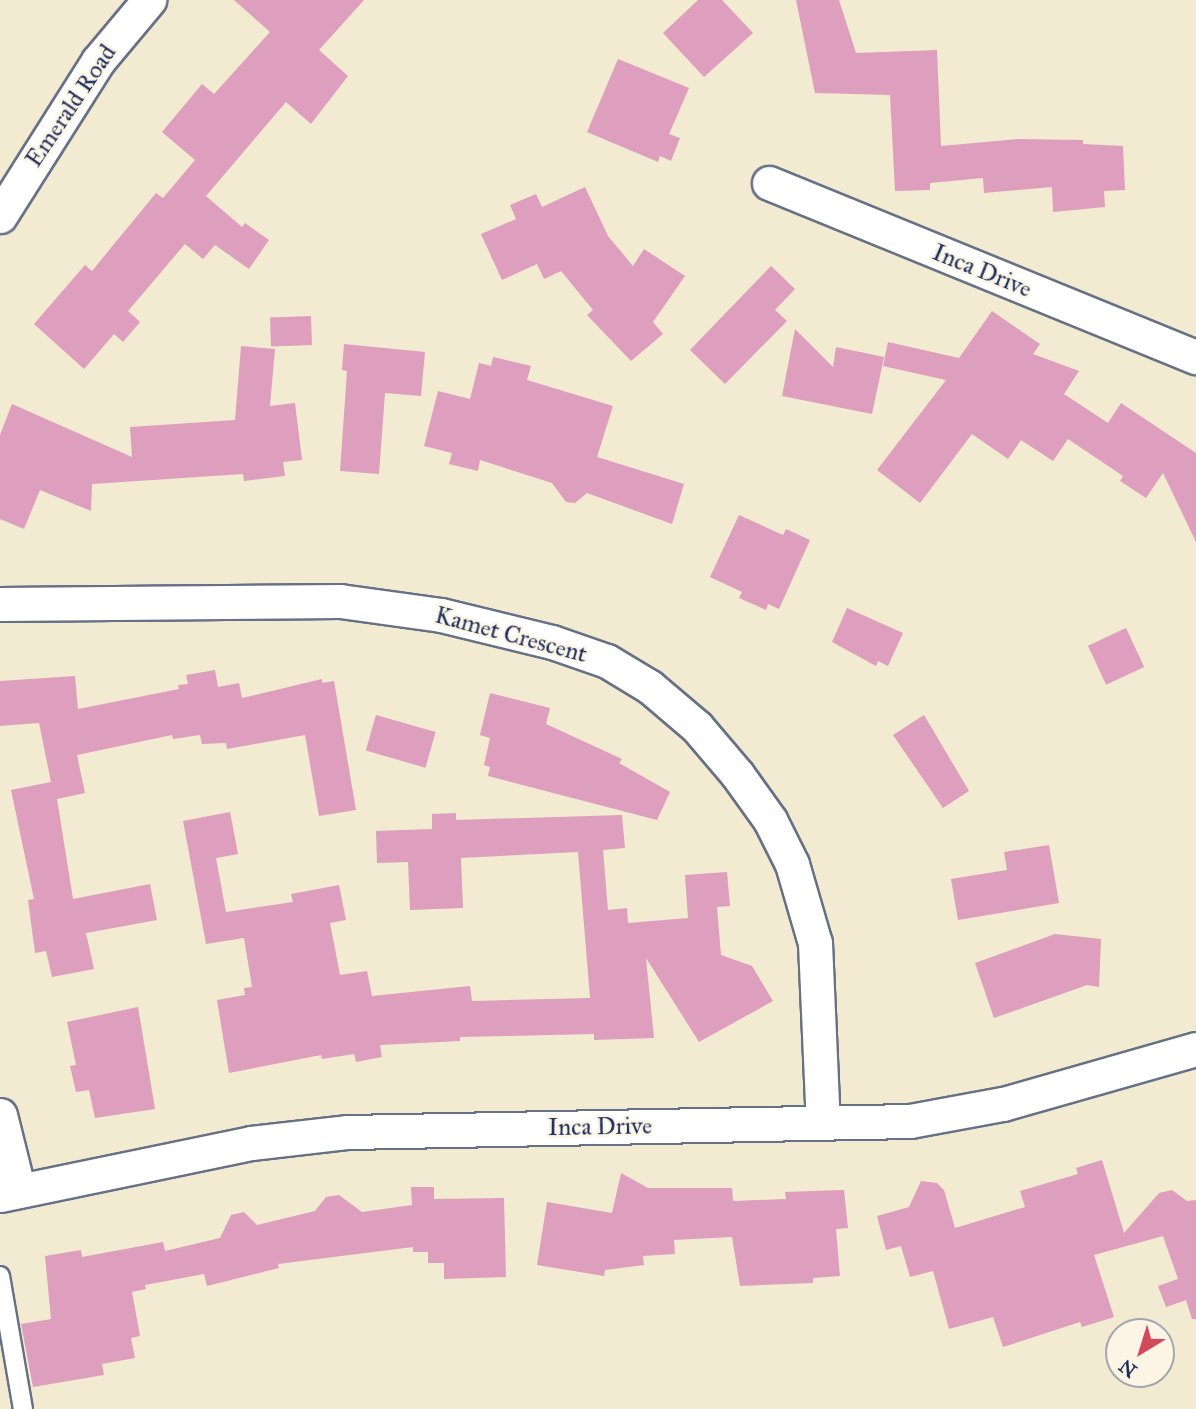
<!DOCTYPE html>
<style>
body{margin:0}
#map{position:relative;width:1196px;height:1409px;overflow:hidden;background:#f2ebd1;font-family:"IM FELL Great Primer",serif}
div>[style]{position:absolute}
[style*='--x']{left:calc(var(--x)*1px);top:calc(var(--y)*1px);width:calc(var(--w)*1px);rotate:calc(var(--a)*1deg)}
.building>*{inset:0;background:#de9ebd;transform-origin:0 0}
.roads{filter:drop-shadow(2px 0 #667186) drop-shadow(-2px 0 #667186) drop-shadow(0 2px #667186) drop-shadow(0 -2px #667186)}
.lane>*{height:18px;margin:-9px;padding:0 9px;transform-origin:9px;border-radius:9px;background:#fff}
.street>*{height:33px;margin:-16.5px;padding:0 16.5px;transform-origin:16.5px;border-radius:16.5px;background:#fff}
span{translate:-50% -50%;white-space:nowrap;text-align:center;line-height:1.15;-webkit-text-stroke:5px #fcf5e5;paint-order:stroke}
.street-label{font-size:24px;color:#1b2f5e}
.north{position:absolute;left:1105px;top:1318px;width:70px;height:70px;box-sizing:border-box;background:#fcf5e5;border:2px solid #a2a6af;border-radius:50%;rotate:218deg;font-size:19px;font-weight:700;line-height:28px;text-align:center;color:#1b2f5e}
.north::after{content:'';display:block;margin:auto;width:24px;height:32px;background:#d1495b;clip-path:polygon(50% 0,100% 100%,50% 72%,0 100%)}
</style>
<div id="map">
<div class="building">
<i style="clip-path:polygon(234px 0,364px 0,319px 50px,348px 76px,311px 124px,286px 102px,206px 196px,242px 227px,245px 223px,269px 240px,249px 269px,215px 245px,203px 259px,185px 244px,128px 311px,140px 322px,123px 342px,114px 334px,84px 369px,34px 324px,85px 265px,92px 271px,156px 193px,163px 198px,195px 160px,162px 132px,202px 84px,214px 94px,270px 32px)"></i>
<i style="clip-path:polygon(698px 0,722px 0,753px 33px,704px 77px,663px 33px)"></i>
<i style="clip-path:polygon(796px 0,839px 0,856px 53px,937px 50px,941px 146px,1018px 139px,1083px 140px,1083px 144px,1123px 146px,1125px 190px,1104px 191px,1105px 207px,1053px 212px,1052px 187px,984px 193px,983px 178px,930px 183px,930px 190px,895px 191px,890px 95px,815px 93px)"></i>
<i style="clip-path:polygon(618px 59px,689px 88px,669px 134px,680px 138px,671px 161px,660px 156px,658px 162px,587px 132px)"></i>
<i style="clip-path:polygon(585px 187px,608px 236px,633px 266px,644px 249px,685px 276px,653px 322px,663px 334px,631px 361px,587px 315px,593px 310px,561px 271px,544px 279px,537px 264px,502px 280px,481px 234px,516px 219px,510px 205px,536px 194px,542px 207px)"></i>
<i style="clip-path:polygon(771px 266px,795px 289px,775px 310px,787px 321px,725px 384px,690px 350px)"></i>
<i style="clip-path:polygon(992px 311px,1040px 344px,1033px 354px,1079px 371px,1064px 394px,1108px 423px,1121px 403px,1196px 453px,1196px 542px,1163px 473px,1146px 498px,1120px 481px,1123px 476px,1068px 439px,1053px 461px,1021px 440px,1008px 459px,972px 434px,920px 503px,877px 470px,946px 380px,883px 366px,888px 342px,959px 358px)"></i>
<i style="left:311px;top:316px;width:29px;height:41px;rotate:88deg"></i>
<i style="clip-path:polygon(795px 329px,833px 367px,836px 347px,884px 357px,872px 414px,782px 396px)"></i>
<i style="clip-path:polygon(344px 344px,425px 352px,421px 396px,385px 393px,379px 474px,340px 471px,347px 371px,342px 370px)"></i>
<i style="clip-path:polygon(241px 346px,275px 349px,270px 406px,295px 403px,302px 460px,283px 462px,285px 476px,244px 481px,243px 474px,92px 484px,91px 511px,40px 490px,24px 529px,0 519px,0 435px,12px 404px,132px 457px,130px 427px,235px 420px)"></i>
<i style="clip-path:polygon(493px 357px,531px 366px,527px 380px,613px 406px,597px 457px,684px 484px,672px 524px,587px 493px,575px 503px,566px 502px,552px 483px,480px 460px,478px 471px,449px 464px,452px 453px,424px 446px,438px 391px,470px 399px,479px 363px,491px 366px)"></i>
<i style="clip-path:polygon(739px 515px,783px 535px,786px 529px,810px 540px,779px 609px,768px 604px,766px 610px,739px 598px,742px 592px,710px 577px)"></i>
<i style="clip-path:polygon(847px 608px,903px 633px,888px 666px,878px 661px,876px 666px,832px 642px)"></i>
<i style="left:1126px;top:628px;width:43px;height:42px;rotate:65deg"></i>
<i style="clip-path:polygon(215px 670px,218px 687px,239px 683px,242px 698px,322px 679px,322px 683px,334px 681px,356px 810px,319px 816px,305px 735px,227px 749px,226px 743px,202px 744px,200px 735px,173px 739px,172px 735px,77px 755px,85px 793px,57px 799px,73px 899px,150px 884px,157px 920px,86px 933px,94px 969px,52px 977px,46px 951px,35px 953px,28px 900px,34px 899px,11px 790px,51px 782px,39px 723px,0 726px,0 681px,75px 676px,78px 709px,179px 689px,178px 685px,188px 684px,186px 675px)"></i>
<i style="clip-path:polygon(490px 693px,550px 708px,546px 724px,622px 759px,619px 763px,670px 792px,657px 820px,488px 776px,490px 767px,484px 765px,490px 738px,480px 735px)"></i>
<i style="left:376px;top:715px;width:62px;height:37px;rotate:16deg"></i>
<i style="clip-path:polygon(924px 715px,969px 791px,943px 808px,893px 735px)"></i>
<i style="clip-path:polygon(230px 812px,238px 854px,216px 858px,226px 912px,293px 902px,291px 894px,339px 885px,346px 920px,330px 923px,340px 975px,367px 971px,372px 996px,470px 986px,472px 1001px,590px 998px,578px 852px,461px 858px,463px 908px,410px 910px,408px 862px,377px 863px,376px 831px,432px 829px,432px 814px,456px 813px,456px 820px,622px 815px,625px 848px,603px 850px,608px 910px,627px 908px,628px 923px,688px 918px,685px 875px,727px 872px,730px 906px,717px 907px,721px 955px,752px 966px,773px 1001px,699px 1042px,646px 958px,654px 1038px,594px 1040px,594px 1034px,460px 1037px,460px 1041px,380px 1045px,382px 1057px,356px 1062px,354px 1054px,322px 1059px,321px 1055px,229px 1073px,217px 1000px,245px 995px,244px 988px,252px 987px,244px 938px,206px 944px,183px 821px)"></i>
<i style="clip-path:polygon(1049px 845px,1059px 903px,958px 920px,951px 879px,1007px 870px,1004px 852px)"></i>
<i style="clip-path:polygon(1055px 934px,1101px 939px,1099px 987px,1087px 985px,994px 1018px,975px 963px)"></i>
<i style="clip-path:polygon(138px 1007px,155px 1109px,95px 1118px,89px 1090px,76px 1092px,70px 1066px,76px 1065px,67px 1022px)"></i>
<i style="clip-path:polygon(1102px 1160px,1124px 1233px,1159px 1193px,1172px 1190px,1187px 1201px,1196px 1200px,1196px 1319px,1192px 1319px,1186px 1300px,1166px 1307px,1158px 1286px,1178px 1279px,1163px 1236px,1094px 1255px,1114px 1317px,1082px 1327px,1080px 1322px,1003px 1347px,993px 1317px,949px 1329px,933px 1271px,910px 1277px,901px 1246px,886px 1250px,877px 1216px,909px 1207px,921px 1181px,937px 1183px,944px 1190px,955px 1228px,1025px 1207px,1020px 1191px,1078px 1174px,1076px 1168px)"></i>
<i style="clip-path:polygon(621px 1173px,648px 1188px,732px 1188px,733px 1201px,786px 1199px,785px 1192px,844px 1190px,848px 1228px,836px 1229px,840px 1276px,813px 1278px,813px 1283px,740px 1286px,732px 1237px,674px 1240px,675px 1254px,643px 1256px,644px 1265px,605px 1270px,604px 1276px,537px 1265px,547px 1202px,612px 1213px)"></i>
<i style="clip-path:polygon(411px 1187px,434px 1187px,434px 1199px,504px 1198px,506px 1277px,444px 1279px,444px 1263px,428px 1263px,428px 1252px,413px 1252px,413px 1247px,278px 1264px,279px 1268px,207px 1286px,204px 1274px,145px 1285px,146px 1289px,132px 1292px,140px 1336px,131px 1338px,135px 1358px,102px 1364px,104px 1375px,33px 1387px,21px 1324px,51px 1319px,45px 1256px,81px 1250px,82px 1257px,163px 1242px,165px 1251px,220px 1238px,231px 1215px,244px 1212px,257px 1225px,315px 1211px,326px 1197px,339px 1195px,362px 1212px,412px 1205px)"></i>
</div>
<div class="roads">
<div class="lane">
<i style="--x:0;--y:1276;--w:135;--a:80.2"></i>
</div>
<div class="street">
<i style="--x:769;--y:183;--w:461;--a:22.2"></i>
<i style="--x:0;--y:216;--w:183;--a:-57.7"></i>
<i style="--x:98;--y:61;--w:80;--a:-50.1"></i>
<i style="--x:0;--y:604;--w:340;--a:-0.5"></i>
<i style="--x:340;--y:601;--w:102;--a:7.9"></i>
<i style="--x:441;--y:615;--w:114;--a:13.7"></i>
<i style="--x:552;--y:642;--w:58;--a:19.1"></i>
<i style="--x:607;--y:661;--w:50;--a:31.2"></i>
<i style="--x:650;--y:687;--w:62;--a:40.4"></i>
<i style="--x:697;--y:727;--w:62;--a:49.6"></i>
<i style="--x:737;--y:774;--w:57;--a:54.3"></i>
<i style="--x:770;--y:820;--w:49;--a:63.4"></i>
<i style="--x:792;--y:864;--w:82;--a:73.8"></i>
<i style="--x:815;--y:943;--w:180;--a:87.5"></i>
<i style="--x:0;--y:1115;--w:78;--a:76"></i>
<i style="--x:0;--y:1195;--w:256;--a:-11.7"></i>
<i style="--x:251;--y:1143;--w:98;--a:-6.5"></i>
<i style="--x:348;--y:1132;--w:562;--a:-1.12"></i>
<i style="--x:910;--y:1121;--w:95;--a:-10.4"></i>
<i style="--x:1003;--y:1104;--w:201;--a:-15.9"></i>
</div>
</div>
<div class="street-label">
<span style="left:71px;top:106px;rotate:-56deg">Emerald Road</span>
<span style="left:982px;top:271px;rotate:22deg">Inca Drive</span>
<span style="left:511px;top:635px;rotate:15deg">Kamet Crescent</span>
<span style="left:600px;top:1127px;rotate:-1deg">Inca Drive</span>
</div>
<div class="north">N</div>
</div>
